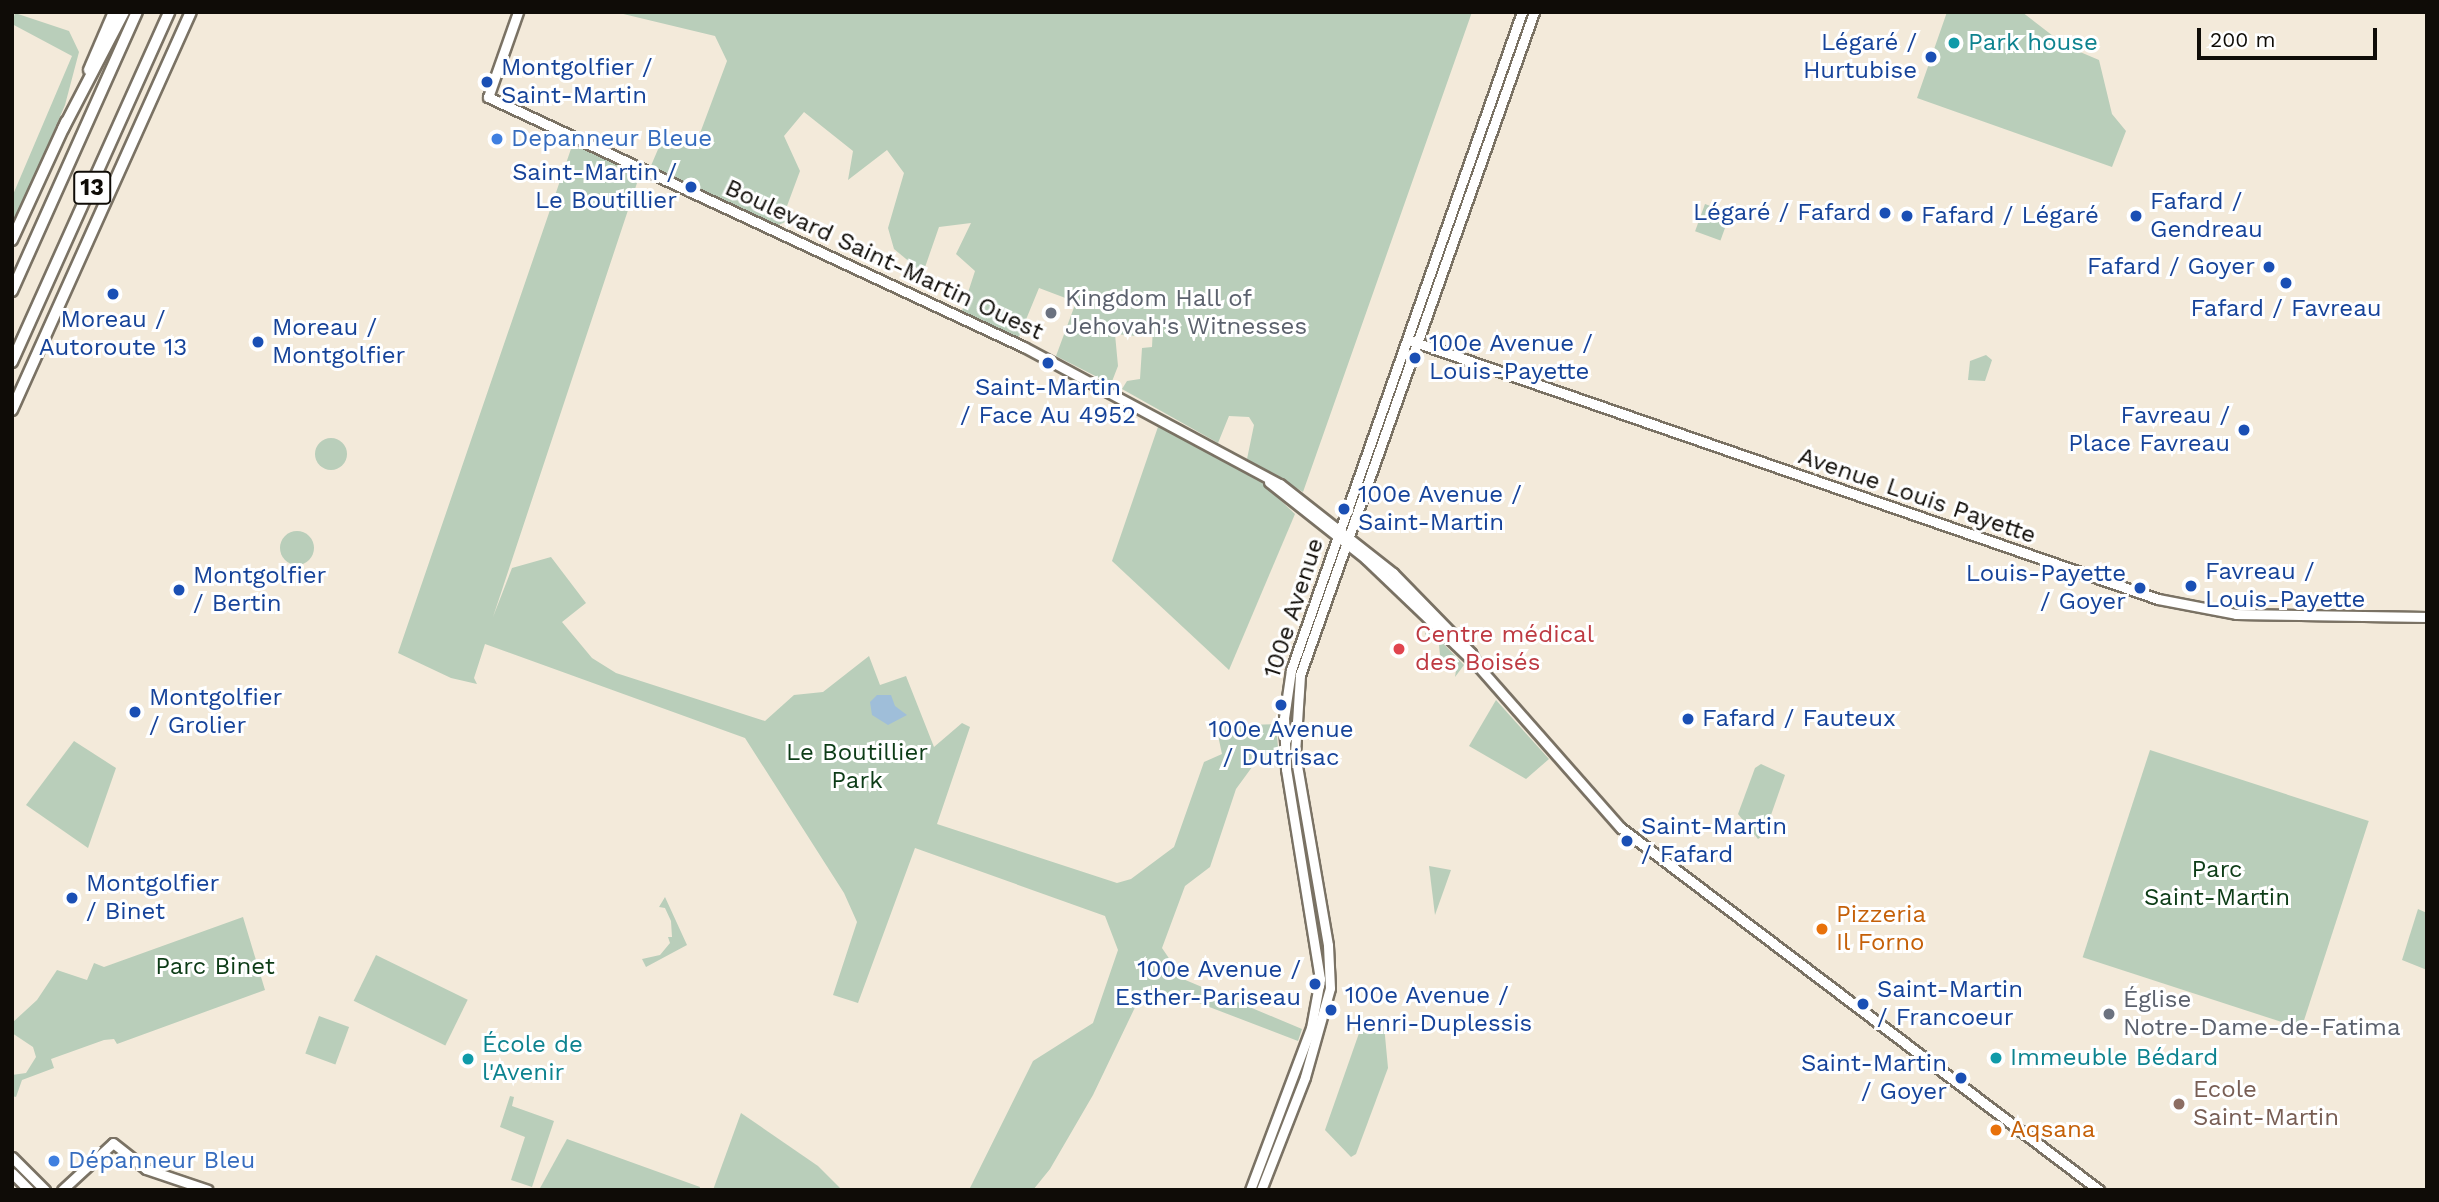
<!DOCTYPE html>
<meta charset="utf-8">
<style>
body{margin:0}
#map{position:relative;width:2439px;height:1202px;overflow:hidden;background:#f3eada;font-family:"Work Sans",sans-serif}
div>[style]{position:absolute}
[style*='--x']{left:calc(var(--x)*1px);top:calc(var(--y)*1px);width:calc(var(--w)*1px);rotate:calc(var(--a)*1deg)}
.green>*{inset:0;background:#b9ceba;transform-origin:0 0}
.round{border-radius:50%}
.water>*{inset:0;background:#9fbed9}
.roads{filter:drop-shadow(2px 0 #7a7264) drop-shadow(-2px 0 #7a7264) drop-shadow(0 2px #7a7264) drop-shadow(0 -2px #7a7264)}
.secondary>*{height:9px;margin:-4.5px;padding:0 4.5px;transform-origin:4.5px;border-radius:4.5px;background:#fff}
.primary>*{height:10px;margin:-5px;padding:0 5px;transform-origin:5px;border-radius:5px;background:#fff}
.highway>*{height:10px;margin:-5px;padding:0 5px;transform-origin:5px;border-radius:5px;background:#fff}
.dots>*{width:19px;height:19px;translate:-50% -50%;box-sizing:border-box;border:4px solid #fff;border-radius:50%}
span{translate:-50% -50%;white-space:nowrap;text-align:center;line-height:1.15;-webkit-text-stroke:6px #fff;paint-order:stroke}
.shield-label span{padding:2px 5px;background:#fff;border:2px solid;border-radius:5px;-webkit-text-stroke-width:0}
.shield-label{font-size:23px;color:#0f0c07;font-weight:700}
.transit-label{font-size:24px;color:#164399}
.right{translate:-100% -50%;text-align:right}
.left{translate:0 -50%;text-align:left}
.culture-label{font-size:24px;color:#0d838f}
.shop-label{font-size:24px;color:#366cbe}
.street-label{font-size:24px;color:#0f0c07}
.worship-label{font-size:24px;color:#5b616d}
.health-label{font-size:24px;color:#be3a42}
.park-label{font-size:24px;color:#0d3c17}
.food-label{font-size:24px;color:#c56008}
.education-label{font-size:24px;color:#785e54}
.frame{position:absolute;inset:0;border:14px solid #0f0c07;pointer-events:none}
.scale{position:absolute;left:2197px;top:28px;width:180px;height:32px;box-sizing:border-box;border:4px solid #0f0c07;border-top:0;padding-left:9px;font-size:21px;line-height:24px;white-space:nowrap;color:#0f0c07;-webkit-text-stroke:5px #fff;paint-order:stroke}
</style>
<div id="map">
<div class="green">
<i style="clip-path:polygon(615px 12px,1472px 12px,1303px 492px,1247px 459px,1254px 425px,1249px 417px,1229px 416px,1218px 443px,1122px 389px,1127px 381px,1140px 379px,1142px 348px,1152px 347px,1153px 326px,1136px 336px,1115px 334px,1118px 366px,1111px 384px,1056px 356px,1076px 302px,1039px 288px,1018px 339px,962px 311px,975px 271px,956px 254px,971px 223px,939px 227px,923px 273px,894px 249px,888px 228px,904px 173px,887px 150px,848px 180px,853px 151px,804px 112px,784px 136px,800px 171px,787px 206px,797px 217px,776px 226px,650px 168px,665px 133px,696px 144px,727px 61px,715px 36px)"></i>
<i style="clip-path:polygon(1526px 12px,1530px 12px,1455px 221px,1452px 220px)"></i>
<i style="clip-path:polygon(1947px 12px,2022px 12px,2066px 46px,2099px 60px,2112px 114px,2126px 131px,2112px 167px,1917px 98px)"></i>
<i style="clip-path:polygon(15px 13px,69px 31px,79px 52px,65px 105px,12px 229px,12px 197px,72px 56px,12px 24px)"></i>
<i style="clip-path:polygon(573px 143px,640px 174px,493px 617px,512px 568px,551px 557px,586px 603px,562px 622px,592px 658px,616px 673px,765px 721px,794px 695px,823px 692px,869px 656px,880px 685px,906px 676px,934px 747px,962px 723px,970px 727px,937px 824px,1117px 883px,1131px 879px,1174px 847px,1204px 762px,1222px 754px,1216px 726px,1276px 724px,1279px 758px,1255px 763px,1236px 789px,1210px 867px,1185px 886px,1162px 948px,1183px 979px,1302px 1029px,1298px 1041px,1178px 995px,1139px 999px,1093px 1095px,1050px 1169px,1033px 1190px,969px 1190px,1033px 1061px,1093px 1023px,1118px 950px,1105px 916px,915px 848px,858px 1003px,833px 995px,857px 922px,844px 893px,745px 738px,485px 644px,474px 678px,477px 684px,451px 678px,398px 653px)"></i>
<i style="left:1705px;top:204px;width:27px;height:29px;rotate:20deg"></i>
<i style="clip-path:polygon(1986px 355px,1992px 360px,1985px 381px,1968px 380px,1970px 361px)"></i>
<i style="clip-path:polygon(1160px 421px,1252px 473px,1295px 514px,1229px 670px,1112px 561px)"></i>
<i class="round" style="left:315px;top:438px;width:32px;height:32px"></i>
<i class="round" style="left:280px;top:531px;width:34px;height:34px"></i>
<i style="clip-path:polygon(1428px 628px,1464px 665px,1455px 677px,1456px 670px,1440px 655px,1439px 645px,1425px 634px)"></i>
<i style="clip-path:polygon(1496px 700px,1549px 759px,1526px 779px,1469px 746px)"></i>
<i style="clip-path:polygon(74px 741px,116px 768px,88px 848px,26px 805px)"></i>
<i style="left:2150px;top:750px;width:230px;height:218px;rotate:18deg"></i>
<i style="clip-path:polygon(1761px 764px,1785px 775px,1764px 835px,1758px 839px,1738px 814px,1755px 768px)"></i>
<i style="clip-path:polygon(1429px 866px,1451px 870px,1435px 915px)"></i>
<i style="clip-path:polygon(665px 897px,687px 945px,646px 967px,642px 959px,660px 955px,670px 943px,668px 937px,672px 937px,671px 921px,665px 908px,659px 907px)"></i>
<i style="clip-path:polygon(2418px 909px,2427px 913px,2427px 970px,2402px 960px)"></i>
<i style="clip-path:polygon(243px 917px,265px 990px,117px 1044px,114px 1039px,104px 1040px,51px 1059px,54px 1068px,22px 1080px,16px 1097px,12px 1096px,12px 1075px,26px 1073px,36px 1057px,33px 1047px,12px 1033px,12px 1023px,37px 1000px,57px 970px,87px 980px,94px 963px,104px 967px)"></i>
<i style="left:376px;top:955px;width:102px;height:51px;rotate:26deg"></i>
<i style="left:319px;top:1016px;width:32px;height:40px;rotate:20deg"></i>
<i style="clip-path:polygon(1364px 1019px,1384px 1025px,1388px 1068px,1356px 1154px,1351px 1157px,1325px 1130px)"></i>
<i style="clip-path:polygon(510px 1096px,514px 1097px,512px 1106px,554px 1121px,532px 1187px,511px 1180px,525px 1137px,500px 1127px)"></i>
<i style="clip-path:polygon(741px 1113px,818px 1166px,842px 1190px,713px 1190px)"></i>
<i style="clip-path:polygon(567px 1139px,700px 1187px,699px 1190px,539px 1190px)"></i>
</div>
<div class="water">
<i style="clip-path:polygon(877px 695px,891px 695px,895px 706px,907px 715px,888px 725px,872px 715px,870px 702px)"></i>
</div>
<div class="roads">
<div class="secondary">
<i style="--x:518;--y:12;--w:90;--a:109.4"></i>
<i style="--x:488;--y:97;--w:591;--a:25.01"></i>
<i style="--x:1024;--y:347;--w:290;--a:28.2"></i>
<i style="--x:1280;--y:484;--w:144;--a:38.2"></i>
<i style="--x:1393;--y:573;--w:112;--a:45.7"></i>
<i style="--x:1471;--y:653;--w:15;--a:62"></i>
<i style="--x:1478;--y:666;--w:216;--a:48.6"></i>
<i style="--x:1621;--y:828;--w:600;--a:37.14"></i>
<i style="--x:1412;--y:341;--w:789;--a:19.08"></i>
<i style="--x:2158;--y:599;--w:79;--a:10.9"></i>
<i style="--x:2236;--y:614;--w:191;--a:0.9"></i>
<i style="--x:1269;--y:482;--w:124;--a:38.4"></i>
<i style="--x:1366;--y:559;--w:155;--a:43.7"></i>
<i style="--x:12;--y:1157;--w:47;--a:45"></i>
<i style="--x:12;--y:1173;--w:24;--a:45"></i>
<i style="--x:62;--y:1190;--w:69;--a:-42.7"></i>
<i style="--x:113;--y:1143;--w:42;--a:38.2"></i>
<i style="--x:146;--y:1169;--w:65;--a:18.7"></i>
<i style="--x:1250;--y:1190;--w:173;--a:-69.4"></i>
<i style="--x:1311;--y:1028;--w:50;--a:-79.6"></i>
<i style="--x:1320;--y:979;--w:213;--a:-99.2"></i>
<i style="--x:1286;--y:769;--w:51;--a:-92.2"></i>
<i style="--x:1284;--y:718;--w:49;--a:-81.7"></i>
<i style="--x:1291;--y:670;--w:697;--a:-70.66"></i>
<i style="--x:1261;--y:1190;--w:121;--a:-68.7"></i>
<i style="--x:1305;--y:1077;--w:92;--a:-74.3"></i>
<i style="--x:1330;--y:988;--w:43;--a:-92.7"></i>
<i style="--x:1328;--y:945;--w:195;--a:-99.8"></i>
<i style="--x:1295;--y:753;--w:78;--a:-86.3"></i>
<i style="--x:1300;--y:675;--w:703;--a:-70.56"></i>
</div>
<div class="primary">
<i style="--x:89;--y:70;--w:63;--a:-66.7"></i>
<i style="--x:12;--y:240;--w:130;--a:-65.4"></i>
<i style="--x:12;--y:410;--w:436;--a:-65.8"></i>
</div>
<div class="highway">
<i style="--x:63;--y:129;--w:132;--a:-62.5"></i>
<i style="--x:12;--y:291;--w:306;--a:-65.9"></i>
<i style="--x:12;--y:362;--w:384;--a:-65.8"></i>
</div>
</div>
<div class="dots">
<i style="left:1954px;top:43px;background:#0f9aa8"></i>
<i style="left:1931px;top:57px;background:#1a4fb4"></i>
<i style="left:487px;top:82px;background:#1a4fb4"></i>
<i style="left:497px;top:139px;background:#3f7fe0"></i>
<i style="left:691px;top:187px;background:#1a4fb4"></i>
<i style="left:1885px;top:213px;background:#1a4fb4"></i>
<i style="left:1907px;top:216px;background:#1a4fb4"></i>
<i style="left:2136px;top:216px;background:#1a4fb4"></i>
<i style="left:2269px;top:267px;background:#1a4fb4"></i>
<i style="left:2286px;top:283px;background:#1a4fb4"></i>
<i style="left:113px;top:294px;background:#1a4fb4"></i>
<i style="left:1051px;top:313px;background:#6b7280"></i>
<i style="left:258px;top:342px;background:#1a4fb4"></i>
<i style="left:1415px;top:358px;background:#1a4fb4"></i>
<i style="left:1048px;top:363px;background:#1a4fb4"></i>
<i style="left:2244px;top:430px;background:#1a4fb4"></i>
<i style="left:1344px;top:509px;background:#1a4fb4"></i>
<i style="left:2191px;top:586px;background:#1a4fb4"></i>
<i style="left:2140px;top:588px;background:#1a4fb4"></i>
<i style="left:179px;top:590px;background:#1a4fb4"></i>
<i style="left:1399px;top:649px;background:#e0444e"></i>
<i style="left:1281px;top:705px;background:#1a4fb4"></i>
<i style="left:135px;top:712px;background:#1a4fb4"></i>
<i style="left:1688px;top:719px;background:#1a4fb4"></i>
<i style="left:1627px;top:841px;background:#1a4fb4"></i>
<i style="left:72px;top:898px;background:#1a4fb4"></i>
<i style="left:1822px;top:929px;background:#e8710a"></i>
<i style="left:1315px;top:984px;background:#1a4fb4"></i>
<i style="left:1863px;top:1004px;background:#1a4fb4"></i>
<i style="left:1331px;top:1010px;background:#1a4fb4"></i>
<i style="left:2109px;top:1014px;background:#6b7280"></i>
<i style="left:1996px;top:1058px;background:#0f9aa8"></i>
<i style="left:468px;top:1059px;background:#0f9aa8"></i>
<i style="left:1961px;top:1078px;background:#1a4fb4"></i>
<i style="left:2179px;top:1104px;background:#8d6e63"></i>
<i style="left:1996px;top:1130px;background:#e8710a"></i>
<i style="left:54px;top:1161px;background:#3f7fe0"></i>
</div>
<div class="shield-label">
<span style="left:92px;top:188px">13</span>
</div>
<div class="transit-label">
<span class="right" style="left:1917px;top:57px">Légaré /<br>Hurtubise</span>
<span class="left" style="left:501px;top:82px">Montgolfier /<br>Saint-Martin</span>
<span class="right" style="left:677px;top:187px">Saint-Martin /<br>Le Boutillier</span>
<span class="left" style="left:2150px;top:216px">Fafard /<br>Gendreau</span>
<span class="right" style="left:1871px;top:213px">Légaré / Fafard</span>
<span class="left" style="left:1921px;top:216px">Fafard / Légaré</span>
<span class="right" style="left:2255px;top:267px">Fafard / Goyer</span>
<span style="left:2286px;top:309px">Fafard / Favreau</span>
<span style="left:113px;top:334px">Moreau /<br>Autoroute 13</span>
<span class="left" style="left:272px;top:342px">Moreau /<br>Montgolfier</span>
<span class="left" style="left:1429px;top:358px">100e Avenue /<br>Louis-Payette</span>
<span style="left:1048px;top:402px">Saint-Martin<br>/ Face Au 4952</span>
<span class="right" style="left:2230px;top:430px">Favreau /<br>Place Favreau</span>
<span class="left" style="left:1358px;top:509px">100e Avenue /<br>Saint-Martin</span>
<span class="left" style="left:2205px;top:586px">Favreau /<br>Louis-Payette</span>
<span class="right" style="left:2126px;top:588px">Louis-Payette<br>/ Goyer</span>
<span class="left" style="left:193px;top:590px">Montgolfier<br>/ Bertin</span>
<span class="left" style="left:149px;top:712px">Montgolfier<br>/ Grolier</span>
<span class="left" style="left:1702px;top:719px">Fafard / Fauteux</span>
<span style="left:1281px;top:744px">100e Avenue<br>/ Dutrisac</span>
<span class="left" style="left:1641px;top:841px">Saint-Martin<br>/ Fafard</span>
<span class="left" style="left:86px;top:898px">Montgolfier<br>/ Binet</span>
<span class="right" style="left:1301px;top:984px">100e Avenue /<br>Esther-Pariseau</span>
<span class="left" style="left:1877px;top:1004px">Saint-Martin<br>/ Francoeur</span>
<span class="left" style="left:1345px;top:1010px">100e Avenue /<br>Henri-Duplessis</span>
<span class="right" style="left:1947px;top:1078px">Saint-Martin<br>/ Goyer</span>
</div>
<div class="culture-label">
<span class="left" style="left:1968px;top:43px">Park house</span>
<span class="left" style="left:482px;top:1059px">École de<br>l'Avenir</span>
<span class="left" style="left:2010px;top:1058px">Immeuble Bédard</span>
</div>
<div class="shop-label">
<span class="left" style="left:511px;top:139px">Depanneur Bleue</span>
<span class="left" style="left:68px;top:1161px">Dépanneur Bleu</span>
</div>
<div class="street-label">
<span style="left:884px;top:260px;rotate:25deg">Boulevard Saint-Martin Ouest</span>
<span style="left:1917px;top:496px;rotate:19deg">Avenue Louis Payette</span>
<span style="left:1294px;top:608px;rotate:-72deg">100e Avenue</span>
</div>
<div class="worship-label">
<span class="left" style="left:1065px;top:313px">Kingdom Hall of<br>Jehovah's Witnesses</span>
<span class="left" style="left:2123px;top:1014px">Église<br>Notre-Dame-de-Fatima</span>
</div>
<div class="health-label">
<span class="left" style="left:1415px;top:649px">Centre médical<br>des Boisés</span>
</div>
<div class="park-label">
<span style="left:857px;top:767px">Le Boutillier<br>Park</span>
<span style="left:2217px;top:884px">Parc<br>Saint-Martin</span>
<span style="left:215px;top:967px">Parc Binet</span>
</div>
<div class="food-label">
<span class="left" style="left:1836px;top:929px">Pizzeria<br>Il Forno</span>
<span class="left" style="left:2010px;top:1130px">Aqsana</span>
</div>
<div class="education-label">
<span class="left" style="left:2193px;top:1104px">Ecole<br>Saint-Martin</span>
</div>
<div class="frame"></div>
<div class="scale">200 m</div>
</div>
